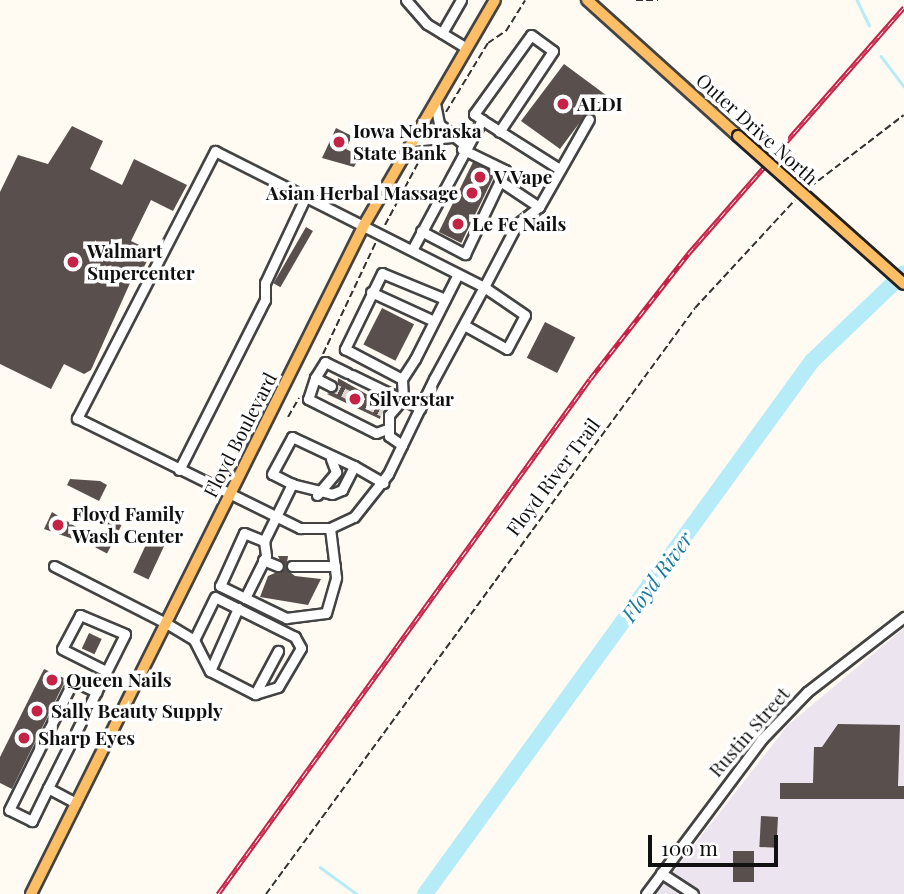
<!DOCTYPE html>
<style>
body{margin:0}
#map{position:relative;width:904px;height:894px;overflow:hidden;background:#fffbf3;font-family:"Playfair Display",serif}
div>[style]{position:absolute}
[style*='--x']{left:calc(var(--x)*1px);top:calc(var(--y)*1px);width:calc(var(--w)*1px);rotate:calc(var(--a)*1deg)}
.industrial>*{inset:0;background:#ece4ee}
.stream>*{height:2.5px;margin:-1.25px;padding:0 1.25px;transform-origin:1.25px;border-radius:1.25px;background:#b6ebf8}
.river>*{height:16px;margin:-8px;padding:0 8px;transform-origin:8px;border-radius:8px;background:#b6ebf8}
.building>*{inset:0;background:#594f4c;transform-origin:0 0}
.minor-tunnel>*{height:9px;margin-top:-4.5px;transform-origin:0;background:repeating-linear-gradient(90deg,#dbd8d1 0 9px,transparent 0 13.5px)}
.path>*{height:2px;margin-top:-1px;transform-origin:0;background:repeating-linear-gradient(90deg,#323232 0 7px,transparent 0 10.5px)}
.roads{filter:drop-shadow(2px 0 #434343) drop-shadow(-2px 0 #434343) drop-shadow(0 2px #434343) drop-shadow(0 -2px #434343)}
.minor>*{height:9px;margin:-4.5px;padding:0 4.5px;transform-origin:4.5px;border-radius:4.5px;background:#fff}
.major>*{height:10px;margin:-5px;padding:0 5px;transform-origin:5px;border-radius:5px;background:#fdbe65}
.rail>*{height:5px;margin-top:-2.5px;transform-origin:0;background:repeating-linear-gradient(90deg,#fff 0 8px,#c62246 0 16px);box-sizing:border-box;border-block:2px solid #c62246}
.bridges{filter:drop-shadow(2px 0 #212121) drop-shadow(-2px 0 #212121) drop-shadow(0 2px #212121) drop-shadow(0 -2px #212121)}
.major-bridge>*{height:10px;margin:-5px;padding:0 5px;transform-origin:5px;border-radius:5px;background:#fdbe65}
.dots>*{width:19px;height:19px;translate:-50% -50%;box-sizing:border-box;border:4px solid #fff;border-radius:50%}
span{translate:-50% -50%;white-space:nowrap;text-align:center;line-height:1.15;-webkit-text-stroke:7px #fff;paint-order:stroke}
.poi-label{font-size:19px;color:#101010;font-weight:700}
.left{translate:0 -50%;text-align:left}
.right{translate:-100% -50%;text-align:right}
.street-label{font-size:19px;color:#101010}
.water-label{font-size:21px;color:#137ba0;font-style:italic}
.scale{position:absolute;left:648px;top:835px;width:130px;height:32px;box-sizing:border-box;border:4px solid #101010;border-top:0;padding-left:9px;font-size:21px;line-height:24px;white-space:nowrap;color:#101010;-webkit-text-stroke:5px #fff;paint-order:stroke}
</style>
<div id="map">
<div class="industrial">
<i style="clip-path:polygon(904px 628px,904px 894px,656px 894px,788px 725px)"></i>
</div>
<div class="stream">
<i style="--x:857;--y:0;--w:28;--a:64"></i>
<i style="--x:881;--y:56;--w:38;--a:53"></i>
<i style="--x:320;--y:867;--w:46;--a:36.1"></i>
</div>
<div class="river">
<i style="--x:425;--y:894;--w:659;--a:-54.02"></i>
<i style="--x:812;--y:361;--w:127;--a:-43.7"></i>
</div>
<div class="building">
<i style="clip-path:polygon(564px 64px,610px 98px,603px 108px,595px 102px,560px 149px,521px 121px)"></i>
<i style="clip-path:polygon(72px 126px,103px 141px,90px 169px,122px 185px,134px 159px,187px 185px,173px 211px,151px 200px,131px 241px,152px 251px,140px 275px,135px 272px,91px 370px,84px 374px,64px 364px,51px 389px,0 364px,0 192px,18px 155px,48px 164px)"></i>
<i style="clip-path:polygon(336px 128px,352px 136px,346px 149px,360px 156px,354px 167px,322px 158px)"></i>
<i style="left:473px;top:162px;width:25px;height:78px;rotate:26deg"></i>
<i style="left:306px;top:227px;width:8px;height:65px;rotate:30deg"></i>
<i style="left:382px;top:308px;width:36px;height:41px;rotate:27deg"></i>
<i style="left:545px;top:322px;width:34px;height:40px;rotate:27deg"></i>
<i style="clip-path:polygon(338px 378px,384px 404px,380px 419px,327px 394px,337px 390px)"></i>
<i style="clip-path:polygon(70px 479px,100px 481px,107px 485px,99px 501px,67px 485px)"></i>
<i style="clip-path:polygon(52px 512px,78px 528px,73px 539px,44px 529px)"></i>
<i style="left:110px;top:519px;width:13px;height:32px;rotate:27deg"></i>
<i style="left:150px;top:536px;width:17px;height:40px;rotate:25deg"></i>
<i style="clip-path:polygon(278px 556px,288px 556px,286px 569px,295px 576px,321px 579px,308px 605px,260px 597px,268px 576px,284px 569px)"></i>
<i style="left:89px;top:633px;width:14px;height:17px;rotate:25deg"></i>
<i style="clip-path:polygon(44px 669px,66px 679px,12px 789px,0 783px,0 757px)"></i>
<i style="clip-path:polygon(838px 724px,900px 725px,898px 786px,904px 786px,904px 799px,780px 799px,780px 783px,813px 783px,814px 747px,822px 747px)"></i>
<i style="left:761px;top:816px;width:17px;height:31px;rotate:3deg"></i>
<i style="left:733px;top:851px;width:21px;height:31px"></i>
</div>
<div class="minor-tunnel">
<i style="--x:331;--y:386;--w:58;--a:26.6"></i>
</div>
<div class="path">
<i style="--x:636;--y:0;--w:22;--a:0"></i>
<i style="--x:446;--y:112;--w:81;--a:-58.7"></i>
<i style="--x:488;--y:43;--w:22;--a:-34"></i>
<i style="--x:506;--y:31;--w:36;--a:-58"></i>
<i style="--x:810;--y:187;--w:118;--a:-37.5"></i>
<i style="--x:385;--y:225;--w:87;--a:-62"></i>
<i style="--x:323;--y:354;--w:124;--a:-64.7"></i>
<i style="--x:288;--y:417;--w:22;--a:-60"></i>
<i style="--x:266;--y:894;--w:726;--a:-53.79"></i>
<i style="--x:695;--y:308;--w:147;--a:-47.2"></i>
</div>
<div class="roads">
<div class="minor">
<i style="--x:406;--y:0;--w:32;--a:49"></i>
<i style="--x:427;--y:24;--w:44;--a:31.2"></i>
<i style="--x:442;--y:33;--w:38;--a:-60"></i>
<i style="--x:435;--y:103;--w:21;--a:79"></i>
<i style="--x:439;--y:124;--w:32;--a:39"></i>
<i style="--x:482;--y:120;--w:90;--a:32.3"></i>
<i style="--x:411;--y:141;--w:41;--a:-5.6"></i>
<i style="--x:500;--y:181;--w:47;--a:33.7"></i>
<i style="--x:421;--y:231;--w:50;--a:27.6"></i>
<i style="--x:465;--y:254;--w:93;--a:-64.5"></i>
<i style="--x:505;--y:170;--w:48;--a:-154"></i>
<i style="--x:412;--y:250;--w:148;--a:-61.7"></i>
<i style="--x:482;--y:120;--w:10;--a:-143"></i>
<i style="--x:474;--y:114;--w:97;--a:-54.2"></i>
<i style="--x:531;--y:35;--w:27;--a:36"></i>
<i style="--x:553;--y:51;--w:97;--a:123.7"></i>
<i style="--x:371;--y:292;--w:69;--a:24.7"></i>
<i style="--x:445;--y:299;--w:68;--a:-157.6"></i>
<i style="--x:382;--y:273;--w:85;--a:116"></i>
<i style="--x:345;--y:349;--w:64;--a:27.8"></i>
<i style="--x:402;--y:379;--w:24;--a:-57"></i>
<i style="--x:415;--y:359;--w:95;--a:-63.2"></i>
<i style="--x:464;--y:325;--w:49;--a:29.2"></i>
<i style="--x:507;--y:349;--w:38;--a:-62"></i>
<i style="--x:525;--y:315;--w:50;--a:-145.7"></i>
<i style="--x:484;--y:287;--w:301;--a:-153.2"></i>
<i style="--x:215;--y:151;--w:301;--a:117.3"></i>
<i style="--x:77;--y:418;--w:249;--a:26.3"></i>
<i style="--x:300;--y:528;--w:30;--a:0"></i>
<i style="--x:330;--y:528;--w:26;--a:-25"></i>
<i style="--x:354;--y:517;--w:55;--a:-51.7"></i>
<i style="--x:388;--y:474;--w:106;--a:-64.2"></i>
<i style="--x:434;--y:379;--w:105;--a:-61.5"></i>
<i style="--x:484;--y:287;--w:71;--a:-62.4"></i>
<i style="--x:517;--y:224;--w:28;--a:-38"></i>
<i style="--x:539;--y:207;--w:101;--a:-60.4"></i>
<i style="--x:352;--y:375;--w:76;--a:25.9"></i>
<i style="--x:315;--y:378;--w:22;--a:108"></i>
<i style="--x:308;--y:399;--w:76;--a:26.6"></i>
<i style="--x:376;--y:433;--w:12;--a:-20"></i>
<i style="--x:331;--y:386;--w:18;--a:-153"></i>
<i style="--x:315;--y:378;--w:19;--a:-58"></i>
<i style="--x:325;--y:362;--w:25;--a:26"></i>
<i style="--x:389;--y:415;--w:21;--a:-49"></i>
<i style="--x:403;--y:399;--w:20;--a:-93"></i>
<i style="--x:389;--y:415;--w:21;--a:90"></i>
<i style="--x:389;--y:436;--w:16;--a:35"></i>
<i style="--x:179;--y:470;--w:191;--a:-63.2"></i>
<i style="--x:265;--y:300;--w:17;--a:-90"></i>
<i style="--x:265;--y:283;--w:96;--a:-64.8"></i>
<i style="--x:292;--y:484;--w:22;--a:-153"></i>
<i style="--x:272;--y:474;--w:42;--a:-61.6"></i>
<i style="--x:292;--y:437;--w:68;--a:25.1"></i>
<i style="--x:317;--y:495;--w:30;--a:-50"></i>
<i style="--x:336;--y:472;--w:14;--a:-111"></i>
<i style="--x:264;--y:541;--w:15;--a:82"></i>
<i style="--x:266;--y:556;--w:47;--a:116.6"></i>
<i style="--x:245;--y:598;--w:28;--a:-154"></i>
<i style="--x:220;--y:586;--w:58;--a:-65.6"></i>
<i style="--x:244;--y:533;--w:22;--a:22"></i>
<i style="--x:264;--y:541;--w:64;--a:-63.8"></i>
<i style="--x:292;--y:484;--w:41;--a:14"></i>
<i style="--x:332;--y:494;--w:11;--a:-22"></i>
<i style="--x:342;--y:490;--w:27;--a:-63"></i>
<i style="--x:354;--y:466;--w:34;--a:30"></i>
<i style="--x:263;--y:560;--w:16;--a:22"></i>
<i style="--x:54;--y:566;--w:126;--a:27"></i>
<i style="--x:166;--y:623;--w:33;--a:31"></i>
<i style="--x:194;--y:640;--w:35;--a:63"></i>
<i style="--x:210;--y:671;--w:51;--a:27.1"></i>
<i style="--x:255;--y:694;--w:24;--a:-17"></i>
<i style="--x:278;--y:687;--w:45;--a:-59.5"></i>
<i style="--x:301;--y:648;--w:13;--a:-119"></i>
<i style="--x:295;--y:637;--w:89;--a:-153.4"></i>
<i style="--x:215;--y:597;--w:48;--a:116"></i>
<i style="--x:292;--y:566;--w:43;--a:0"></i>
<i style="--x:245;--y:598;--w:46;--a:26"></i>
<i style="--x:286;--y:618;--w:40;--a:-7.1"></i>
<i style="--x:326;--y:613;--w:37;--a:-74"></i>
<i style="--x:336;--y:577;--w:49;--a:-97"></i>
<i style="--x:210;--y:671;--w:69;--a:-66"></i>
<i style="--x:255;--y:694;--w:49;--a:-61.9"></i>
<i style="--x:48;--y:788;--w:37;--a:116"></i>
<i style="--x:32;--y:821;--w:25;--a:-154"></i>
<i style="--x:9;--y:810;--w:144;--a:-63.6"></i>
<i style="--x:73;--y:681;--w:26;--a:25"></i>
<i style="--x:76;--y:803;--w:32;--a:-152"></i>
<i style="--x:48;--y:788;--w:172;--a:-63.4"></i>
<i style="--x:125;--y:634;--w:49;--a:-157.1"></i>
<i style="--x:80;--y:615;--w:38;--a:118"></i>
<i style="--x:62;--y:649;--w:49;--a:26.6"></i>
<i style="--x:661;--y:873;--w:38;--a:33"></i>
<i style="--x:646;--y:894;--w:194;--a:-53.2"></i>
<i style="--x:762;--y:739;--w:65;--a:-46.2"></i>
<i style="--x:807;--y:692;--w:123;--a:-37.7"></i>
</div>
<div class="major">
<i style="--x:587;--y:0;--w:203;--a:42"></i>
<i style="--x:31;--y:894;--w:747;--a:-63.54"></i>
<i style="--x:364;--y:225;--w:260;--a:-59.8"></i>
</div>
</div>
<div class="rail">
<i style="--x:218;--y:894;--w:635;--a:-54.16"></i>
<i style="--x:590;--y:379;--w:159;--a:-51.9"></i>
<i style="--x:688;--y:254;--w:328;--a:-48.8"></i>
</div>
<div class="bridges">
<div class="major-bridge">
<i style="--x:738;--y:136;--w:222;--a:41.7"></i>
</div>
</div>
<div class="dots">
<i style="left:563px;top:104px;background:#c62246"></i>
<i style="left:339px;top:142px;background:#c62246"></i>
<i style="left:480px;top:177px;background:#c62246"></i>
<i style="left:472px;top:193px;background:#c62246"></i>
<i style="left:458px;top:224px;background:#c62246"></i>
<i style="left:73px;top:262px;background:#c62246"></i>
<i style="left:355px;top:399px;background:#c62246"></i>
<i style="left:58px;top:525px;background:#c62246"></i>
<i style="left:52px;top:680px;background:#c62246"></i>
<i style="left:37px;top:711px;background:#c62246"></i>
<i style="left:24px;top:738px;background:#c62246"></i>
</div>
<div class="poi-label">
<span class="left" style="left:577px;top:104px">ALDI</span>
<span class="left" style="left:353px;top:142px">Iowa Nebraska<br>State Bank</span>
<span class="left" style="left:494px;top:177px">V Vape</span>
<span class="right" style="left:458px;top:193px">Asian Herbal Massage</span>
<span class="left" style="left:472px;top:224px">Le Fe Nails</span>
<span class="left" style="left:87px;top:262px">Walmart<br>Supercenter</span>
<span class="left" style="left:369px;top:399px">Silverstar</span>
<span class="left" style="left:72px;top:525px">Floyd Family<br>Wash Center</span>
<span class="left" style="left:66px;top:680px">Queen Nails</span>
<span class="left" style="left:51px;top:711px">Sally Beauty Supply</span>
<span class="left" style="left:38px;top:738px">Sharp Eyes</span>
</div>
<div class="street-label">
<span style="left:757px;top:129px;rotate:42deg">Outer Drive North</span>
<span style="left:240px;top:435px;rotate:-63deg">Floyd Boulevard</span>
<span style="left:553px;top:477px;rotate:-53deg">Floyd River Trail</span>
<span style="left:749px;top:732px;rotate:-49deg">Rustin Street</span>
</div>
<div class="water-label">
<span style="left:656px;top:576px;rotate:-54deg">Floyd River</span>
</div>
<div class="scale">100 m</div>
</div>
